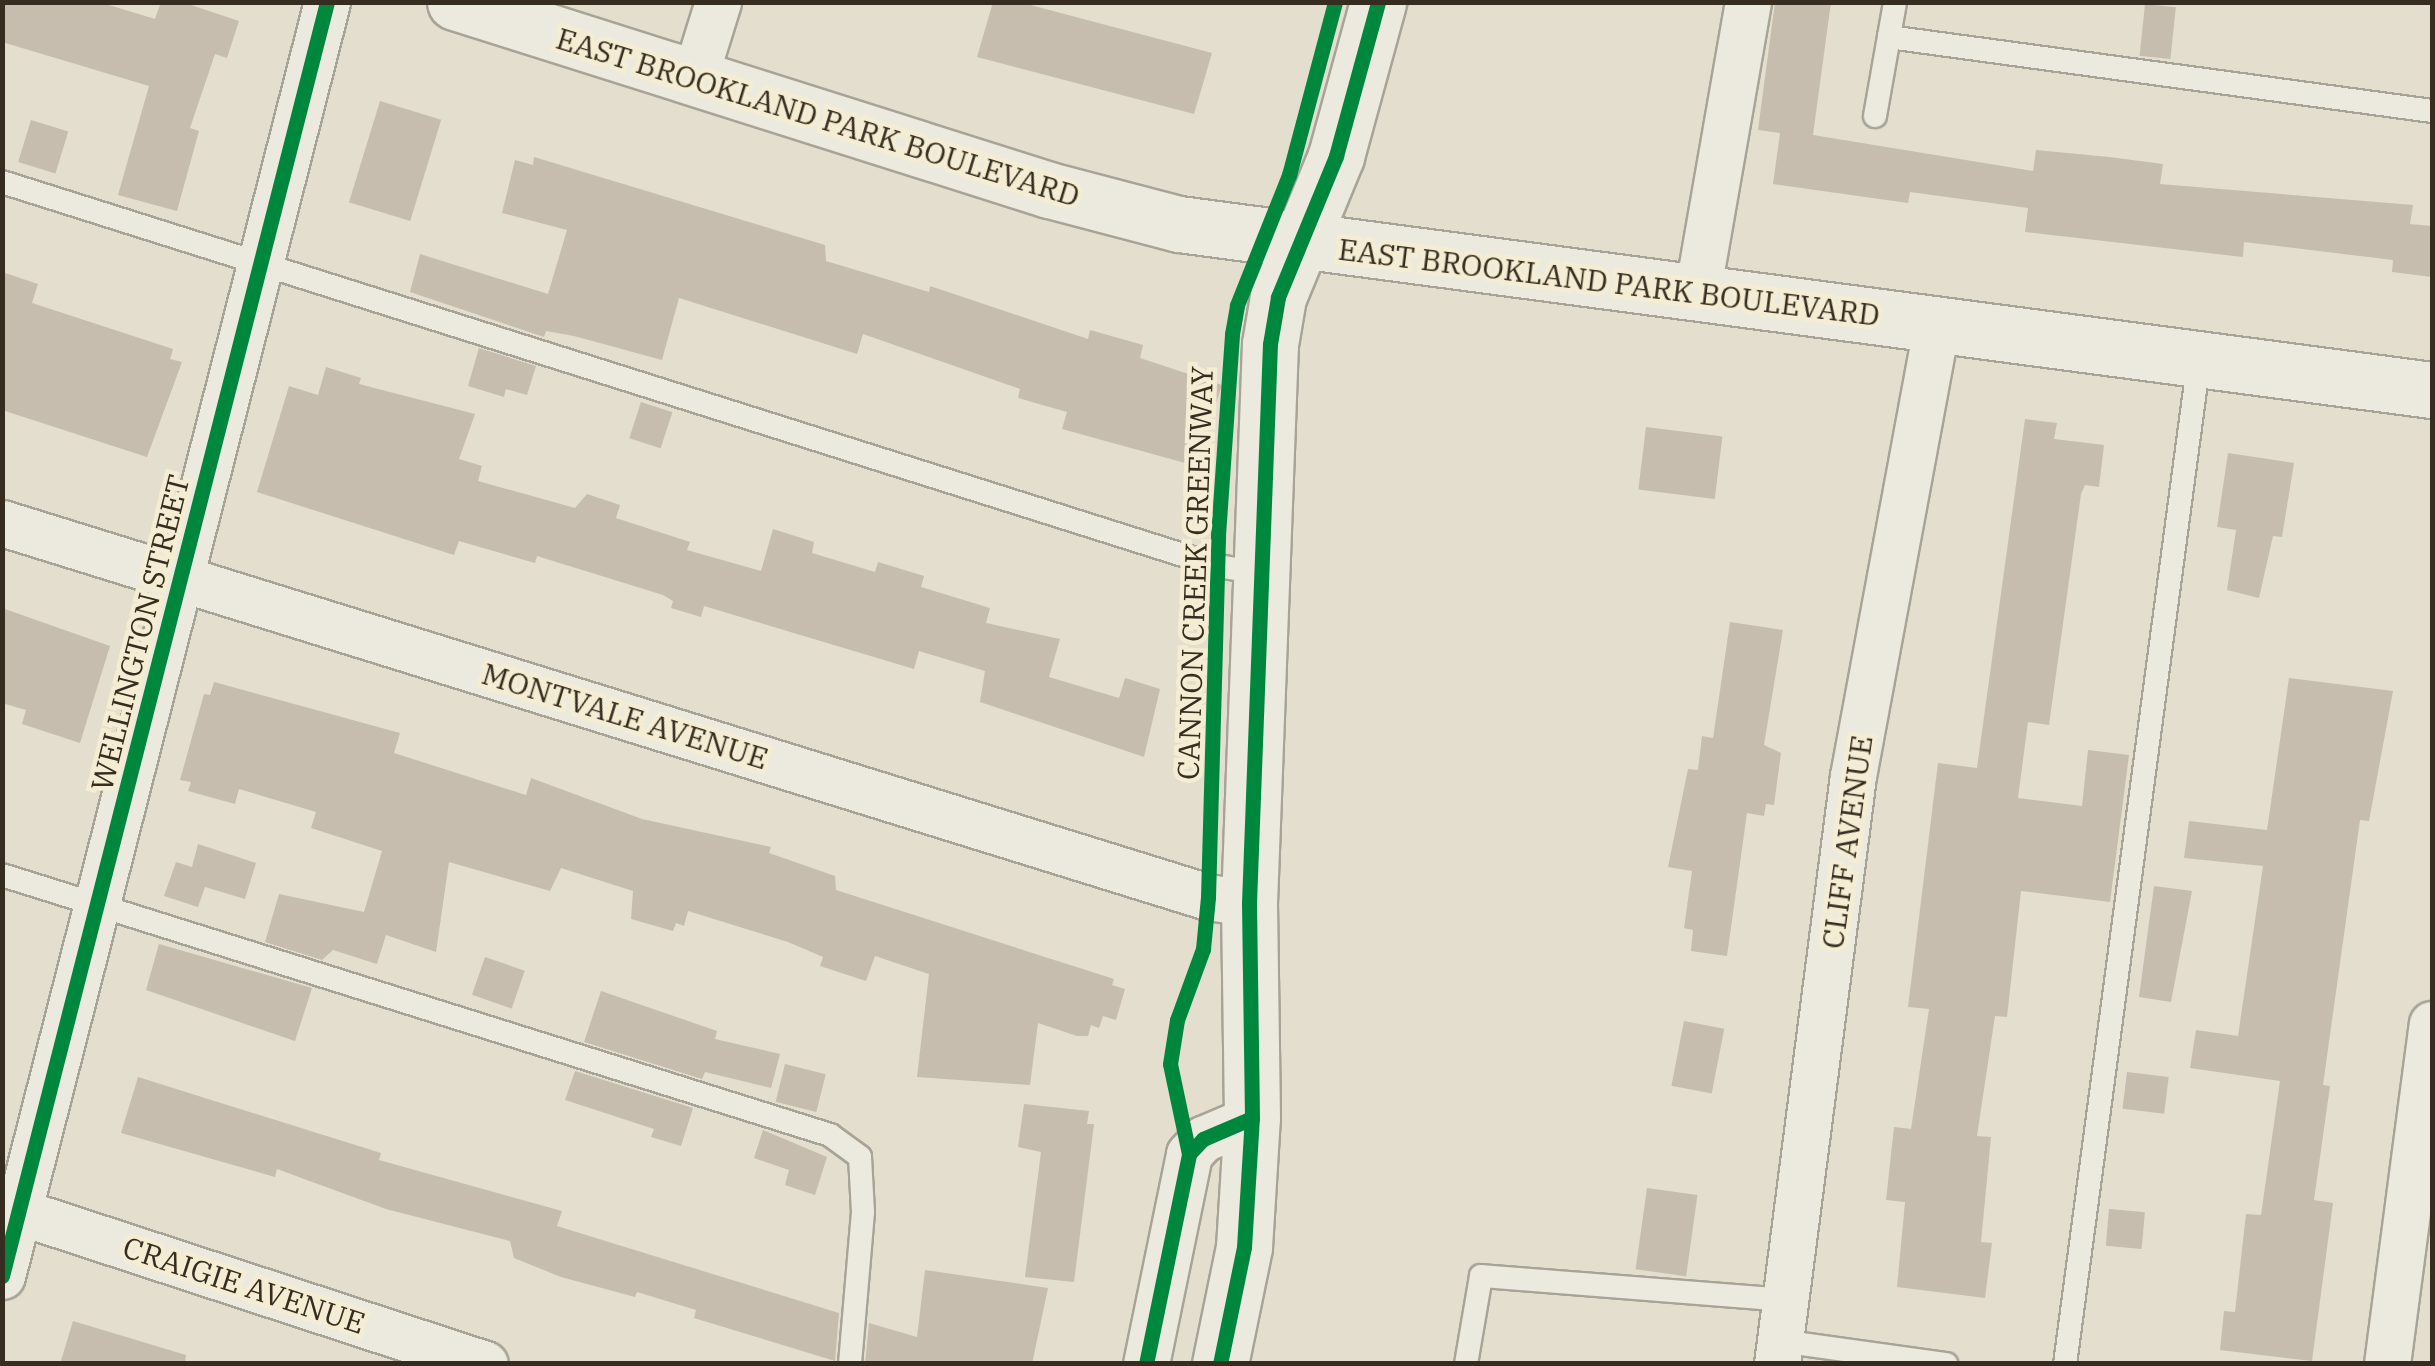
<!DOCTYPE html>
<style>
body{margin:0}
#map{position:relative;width:2435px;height:1366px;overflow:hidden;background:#e3decd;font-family:"IBM Plex Serif",serif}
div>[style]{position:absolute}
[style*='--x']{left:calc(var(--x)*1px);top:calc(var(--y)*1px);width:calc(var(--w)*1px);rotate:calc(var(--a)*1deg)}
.building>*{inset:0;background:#c6bdae;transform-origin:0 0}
.roads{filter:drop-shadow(2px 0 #a8a397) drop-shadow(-2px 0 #a8a397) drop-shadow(0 2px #a8a397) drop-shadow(0 -2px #a8a397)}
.lane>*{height:22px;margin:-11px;padding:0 11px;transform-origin:11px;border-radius:11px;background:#ece9de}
.street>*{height:45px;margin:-22.5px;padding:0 22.5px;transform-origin:22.5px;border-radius:22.5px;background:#ece9de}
.secondary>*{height:55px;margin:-27.5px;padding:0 27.5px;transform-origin:27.5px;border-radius:27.5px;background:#ece9de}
.cycleway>*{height:15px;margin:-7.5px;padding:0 7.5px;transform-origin:7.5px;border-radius:7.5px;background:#00873e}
span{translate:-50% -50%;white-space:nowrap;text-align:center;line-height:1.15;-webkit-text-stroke:9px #f4edd4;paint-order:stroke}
.street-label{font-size:30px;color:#362c1f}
.frame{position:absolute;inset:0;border:5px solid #362c1f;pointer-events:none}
</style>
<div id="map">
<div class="building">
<i style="clip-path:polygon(2px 2px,99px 2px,155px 19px,161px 2px,182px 2px,239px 21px,227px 58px,215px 54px,190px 128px,199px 131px,177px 211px,118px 195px,149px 86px,2px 42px)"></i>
<i style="clip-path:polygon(993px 2px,1019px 2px,1212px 53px,1194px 114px,977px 57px)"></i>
<i style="clip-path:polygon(1775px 2px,1831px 2px,1813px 135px,2033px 171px,2036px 150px,2109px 157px,2163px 164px,2160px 184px,2413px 205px,2410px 224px,2432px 226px,2432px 277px,2392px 272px,2393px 260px,2244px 242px,2243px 257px,2025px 232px,2028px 208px,1910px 192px,1908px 203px,1773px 184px,1780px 133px,1758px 130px)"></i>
<i style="left:2145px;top:4px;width:31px;height:52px;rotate:6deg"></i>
<i style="left:380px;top:101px;width:64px;height:106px;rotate:17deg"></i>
<i style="left:31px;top:120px;width:39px;height:44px;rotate:17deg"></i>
<i style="clip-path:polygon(534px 157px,825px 245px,826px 261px,929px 292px,930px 286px,1088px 339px,1090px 330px,1143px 345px,1140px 358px,1222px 385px,1196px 466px,1062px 429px,1067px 412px,1018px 398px,1020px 389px,863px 334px,857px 354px,679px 298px,662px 360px,574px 336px,546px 331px,544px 337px,410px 292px,420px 254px,548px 294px,567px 230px,502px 213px,515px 160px,533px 165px)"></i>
<i style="clip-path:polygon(2px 272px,38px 284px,32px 303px,173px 349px,170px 359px,182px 362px,147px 457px,2px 410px)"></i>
<i style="clip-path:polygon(479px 348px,536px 366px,527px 395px,506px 389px,504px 397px,468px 386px)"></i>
<i style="clip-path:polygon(326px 367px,361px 378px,359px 384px,475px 414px,459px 459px,482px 466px,478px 481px,575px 508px,587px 494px,620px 505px,616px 518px,690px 542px,687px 550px,761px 571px,773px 529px,814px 542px,812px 553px,875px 572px,878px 562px,924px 576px,921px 587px,990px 608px,986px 623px,1060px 639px,1049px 677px,1119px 698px,1125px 678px,1160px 689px,1144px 757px,980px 702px,985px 671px,919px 651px,914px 669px,704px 606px,701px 617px,671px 608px,673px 601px,663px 595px,537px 556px,535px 563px,459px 541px,454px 555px,257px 492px,289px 386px,318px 395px)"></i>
<i style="left:641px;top:402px;width:33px;height:38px;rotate:18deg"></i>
<i style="clip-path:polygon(2025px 419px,2057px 423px,2054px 439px,2104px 445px,2099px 487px,2085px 485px,2081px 494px,2049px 725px,2028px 722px,2018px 798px,2082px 806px,2088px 750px,2129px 755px,2110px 902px,2021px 891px,2007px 1017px,1995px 1016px,1977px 1136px,1991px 1137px,1981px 1242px,1992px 1243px,1985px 1298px,1897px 1287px,1905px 1202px,1886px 1200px,1894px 1127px,1911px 1129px,1929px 1009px,1908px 1007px,1938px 763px,1977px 768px)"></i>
<i style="left:1646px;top:427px;width:77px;height:63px;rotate:7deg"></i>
<i style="clip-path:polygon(2228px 453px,2294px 463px,2282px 537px,2273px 536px,2259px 598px,2227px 590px,2236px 530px,2217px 527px)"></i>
<i style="clip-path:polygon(2px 608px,110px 646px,80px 743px,22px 724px,26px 710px,2px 703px)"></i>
<i style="clip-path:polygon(1730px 622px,1783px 630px,1764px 745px,1781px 753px,1774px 805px,1766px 804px,1764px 816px,1747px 813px,1727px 956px,1691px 951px,1693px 930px,1684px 928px,1692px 871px,1668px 867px,1688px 769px,1698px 770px,1702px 736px,1713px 738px)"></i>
<i style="clip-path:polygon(2289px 678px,2393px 691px,2369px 821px,2360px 820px,2323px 1085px,2330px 1086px,2314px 1200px,2333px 1203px,2312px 1361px,2220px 1350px,2224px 1311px,2235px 1312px,2246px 1214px,2261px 1215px,2280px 1081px,2190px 1068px,2196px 1030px,2238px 1036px,2263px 866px,2184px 858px,2189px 821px,2267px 830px)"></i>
<i style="clip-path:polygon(214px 682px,400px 733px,394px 753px,526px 795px,531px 778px,642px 819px,771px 847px,769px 853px,835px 876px,836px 890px,1114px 979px,1112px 985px,1125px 989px,1116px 1020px,1103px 1016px,1099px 1028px,1091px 1025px,1088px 1036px,1077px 1036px,1038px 1023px,1030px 1085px,917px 1077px,929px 974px,875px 956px,866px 981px,820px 966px,823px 957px,788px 942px,688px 911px,684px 926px,676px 923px,673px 931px,631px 919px,633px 891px,561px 868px,550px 891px,449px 862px,436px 952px,386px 935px,377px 964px,333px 950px,322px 960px,265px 942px,279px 894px,364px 912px,382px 851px,311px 828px,316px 812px,239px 789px,235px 804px,188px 791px,191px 782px,180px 780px,204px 694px,210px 695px)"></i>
<i style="clip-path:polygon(198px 844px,256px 863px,245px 899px,205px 887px,198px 907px,164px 896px,176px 862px,192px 867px)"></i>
<i style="clip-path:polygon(2154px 886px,2192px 891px,2171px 1002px,2139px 997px)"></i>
<i style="clip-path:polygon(159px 944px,312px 988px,295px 1041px,146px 990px)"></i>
<i style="left:485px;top:957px;width:42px;height:40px;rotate:19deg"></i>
<i style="clip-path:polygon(601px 991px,717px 1031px,715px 1039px,780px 1054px,771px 1088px,705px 1072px,702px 1079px,584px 1042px)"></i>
<i style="left:1684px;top:1021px;width:41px;height:66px;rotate:11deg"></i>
<i style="left:785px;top:1064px;width:42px;height:39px;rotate:14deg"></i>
<i style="clip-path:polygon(575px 1071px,693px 1108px,681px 1146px,651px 1137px,654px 1129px,565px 1100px)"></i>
<i style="left:2127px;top:1072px;width:42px;height:37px;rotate:7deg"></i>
<i style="clip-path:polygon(138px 1077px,381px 1153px,379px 1160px,562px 1211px,557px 1226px,839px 1313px,835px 1361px,694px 1318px,696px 1310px,637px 1292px,635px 1297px,561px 1277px,514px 1258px,510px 1241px,386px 1209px,277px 1169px,275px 1177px,121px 1133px)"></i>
<i style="clip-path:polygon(1024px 1104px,1089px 1111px,1087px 1124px,1094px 1124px,1074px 1282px,1025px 1277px,1041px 1152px,1018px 1147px)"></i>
<i style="clip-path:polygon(763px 1130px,827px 1157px,815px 1195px,785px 1185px,789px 1170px,754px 1158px)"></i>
<i style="left:1647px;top:1188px;width:51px;height:82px;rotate:8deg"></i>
<i style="left:2109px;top:1209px;width:36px;height:37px;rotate:5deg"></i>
<i style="clip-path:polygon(925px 1270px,1048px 1288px,1032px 1364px,865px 1364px,869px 1323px,917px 1337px)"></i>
<i style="clip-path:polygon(73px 1321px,186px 1355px,185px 1364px,60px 1364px)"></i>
</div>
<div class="roads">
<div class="lane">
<i style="--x:1889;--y:37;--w:548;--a:7.76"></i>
<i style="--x:1875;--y:116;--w:116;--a:-80"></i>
<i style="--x:2;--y:182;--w:1275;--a:17.53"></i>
<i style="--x:1218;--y:566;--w:42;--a:9.7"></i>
<i style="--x:2;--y:875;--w:868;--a:17.43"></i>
<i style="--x:830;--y:1135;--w:37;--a:36"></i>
<i style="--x:860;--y:1157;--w:55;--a:86.9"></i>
<i style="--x:863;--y:1212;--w:153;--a:94.9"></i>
<i style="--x:1780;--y:1341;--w:168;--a:7.9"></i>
<i style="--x:1466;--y:1364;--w:89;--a:-80.3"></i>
<i style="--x:1481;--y:1276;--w:308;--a:4.5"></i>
<i style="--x:2065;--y:1364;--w:1013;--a:-82.4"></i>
</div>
<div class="street">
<i style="--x:694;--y:79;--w:81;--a:-72.7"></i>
<i style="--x:1697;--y:294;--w:296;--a:-80.1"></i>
<i style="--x:2;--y:523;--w:1263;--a:17.23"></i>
<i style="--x:1208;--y:897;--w:41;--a:8.3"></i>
<i style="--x:2;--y:1206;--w:508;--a:18.11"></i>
<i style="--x:2;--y:1276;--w:1315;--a:-75.69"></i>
<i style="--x:1146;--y:1364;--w:214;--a:-78.4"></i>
<i style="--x:1189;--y:1154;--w:21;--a:-47"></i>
<i style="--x:1203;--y:1139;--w:53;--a:-23.2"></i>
<i style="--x:1777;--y:1364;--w:593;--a:-82.64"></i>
<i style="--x:1853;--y:776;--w:460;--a:-79.5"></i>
<i style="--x:2387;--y:1364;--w:343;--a:-82.5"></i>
</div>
<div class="secondary">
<i style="--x:455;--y:2;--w:623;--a:17.56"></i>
<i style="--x:1049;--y:190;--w:134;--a:14.7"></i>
<i style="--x:1179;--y:224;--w:1264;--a:7.55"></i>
<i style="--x:1220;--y:1364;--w:119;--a:-78.4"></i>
<i style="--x:1244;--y:1247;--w:129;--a:-86.5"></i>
<i style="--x:1252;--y:1118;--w:215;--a:-90.8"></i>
<i style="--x:1249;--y:903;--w:559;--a:-87.85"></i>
<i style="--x:1270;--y:344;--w:48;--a:-80.3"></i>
<i style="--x:1278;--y:297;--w:152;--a:-67.6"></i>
<i style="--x:1336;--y:156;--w:160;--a:-74.7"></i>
</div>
</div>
<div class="cycleway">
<i style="--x:1189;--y:1154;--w:92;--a:-101.9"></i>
<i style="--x:1170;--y:1064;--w:45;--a:-81"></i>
<i style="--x:1177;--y:1020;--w:76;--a:-69.9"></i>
<i style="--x:1203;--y:949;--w:52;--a:-84.5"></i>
<i style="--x:1208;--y:897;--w:362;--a:-88.4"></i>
<i style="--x:1218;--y:535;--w:201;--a:-86"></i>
<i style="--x:1232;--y:334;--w:29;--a:-80"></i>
<i style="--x:1237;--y:305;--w:140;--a:-68.2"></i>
<i style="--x:1289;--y:175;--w:179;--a:-75.1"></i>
<i style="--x:2;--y:1276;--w:1315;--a:-75.69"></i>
<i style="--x:1146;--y:1364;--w:214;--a:-78.4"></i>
<i style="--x:1189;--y:1154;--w:21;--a:-47"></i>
<i style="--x:1203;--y:1139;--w:53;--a:-23.2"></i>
<i style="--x:1220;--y:1364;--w:119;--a:-78.4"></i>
<i style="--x:1244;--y:1247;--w:129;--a:-86.5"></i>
<i style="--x:1252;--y:1118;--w:215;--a:-90.8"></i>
<i style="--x:1249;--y:903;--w:559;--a:-87.85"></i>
<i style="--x:1270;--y:344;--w:48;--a:-80.3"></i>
<i style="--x:1278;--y:297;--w:152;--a:-67.6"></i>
<i style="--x:1336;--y:156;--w:160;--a:-74.7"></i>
</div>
<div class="street-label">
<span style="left:818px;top:117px;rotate:17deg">EAST BROOKLAND PARK BOULEVARD</span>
<span style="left:1609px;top:282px;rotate:7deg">EAST BROOKLAND PARK BOULEVARD</span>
<span style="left:1195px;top:573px;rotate:-88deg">CANNON CREEK GREENWAY</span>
<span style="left:140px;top:633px;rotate:-76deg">WELLINGTON STREET</span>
<span style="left:625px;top:716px;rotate:17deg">MONTVALE AVENUE</span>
<span style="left:1847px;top:842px;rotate:-82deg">CLIFF AVENUE</span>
<span style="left:244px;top:1285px;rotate:18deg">CRAIGIE AVENUE</span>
</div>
<div class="frame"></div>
</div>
